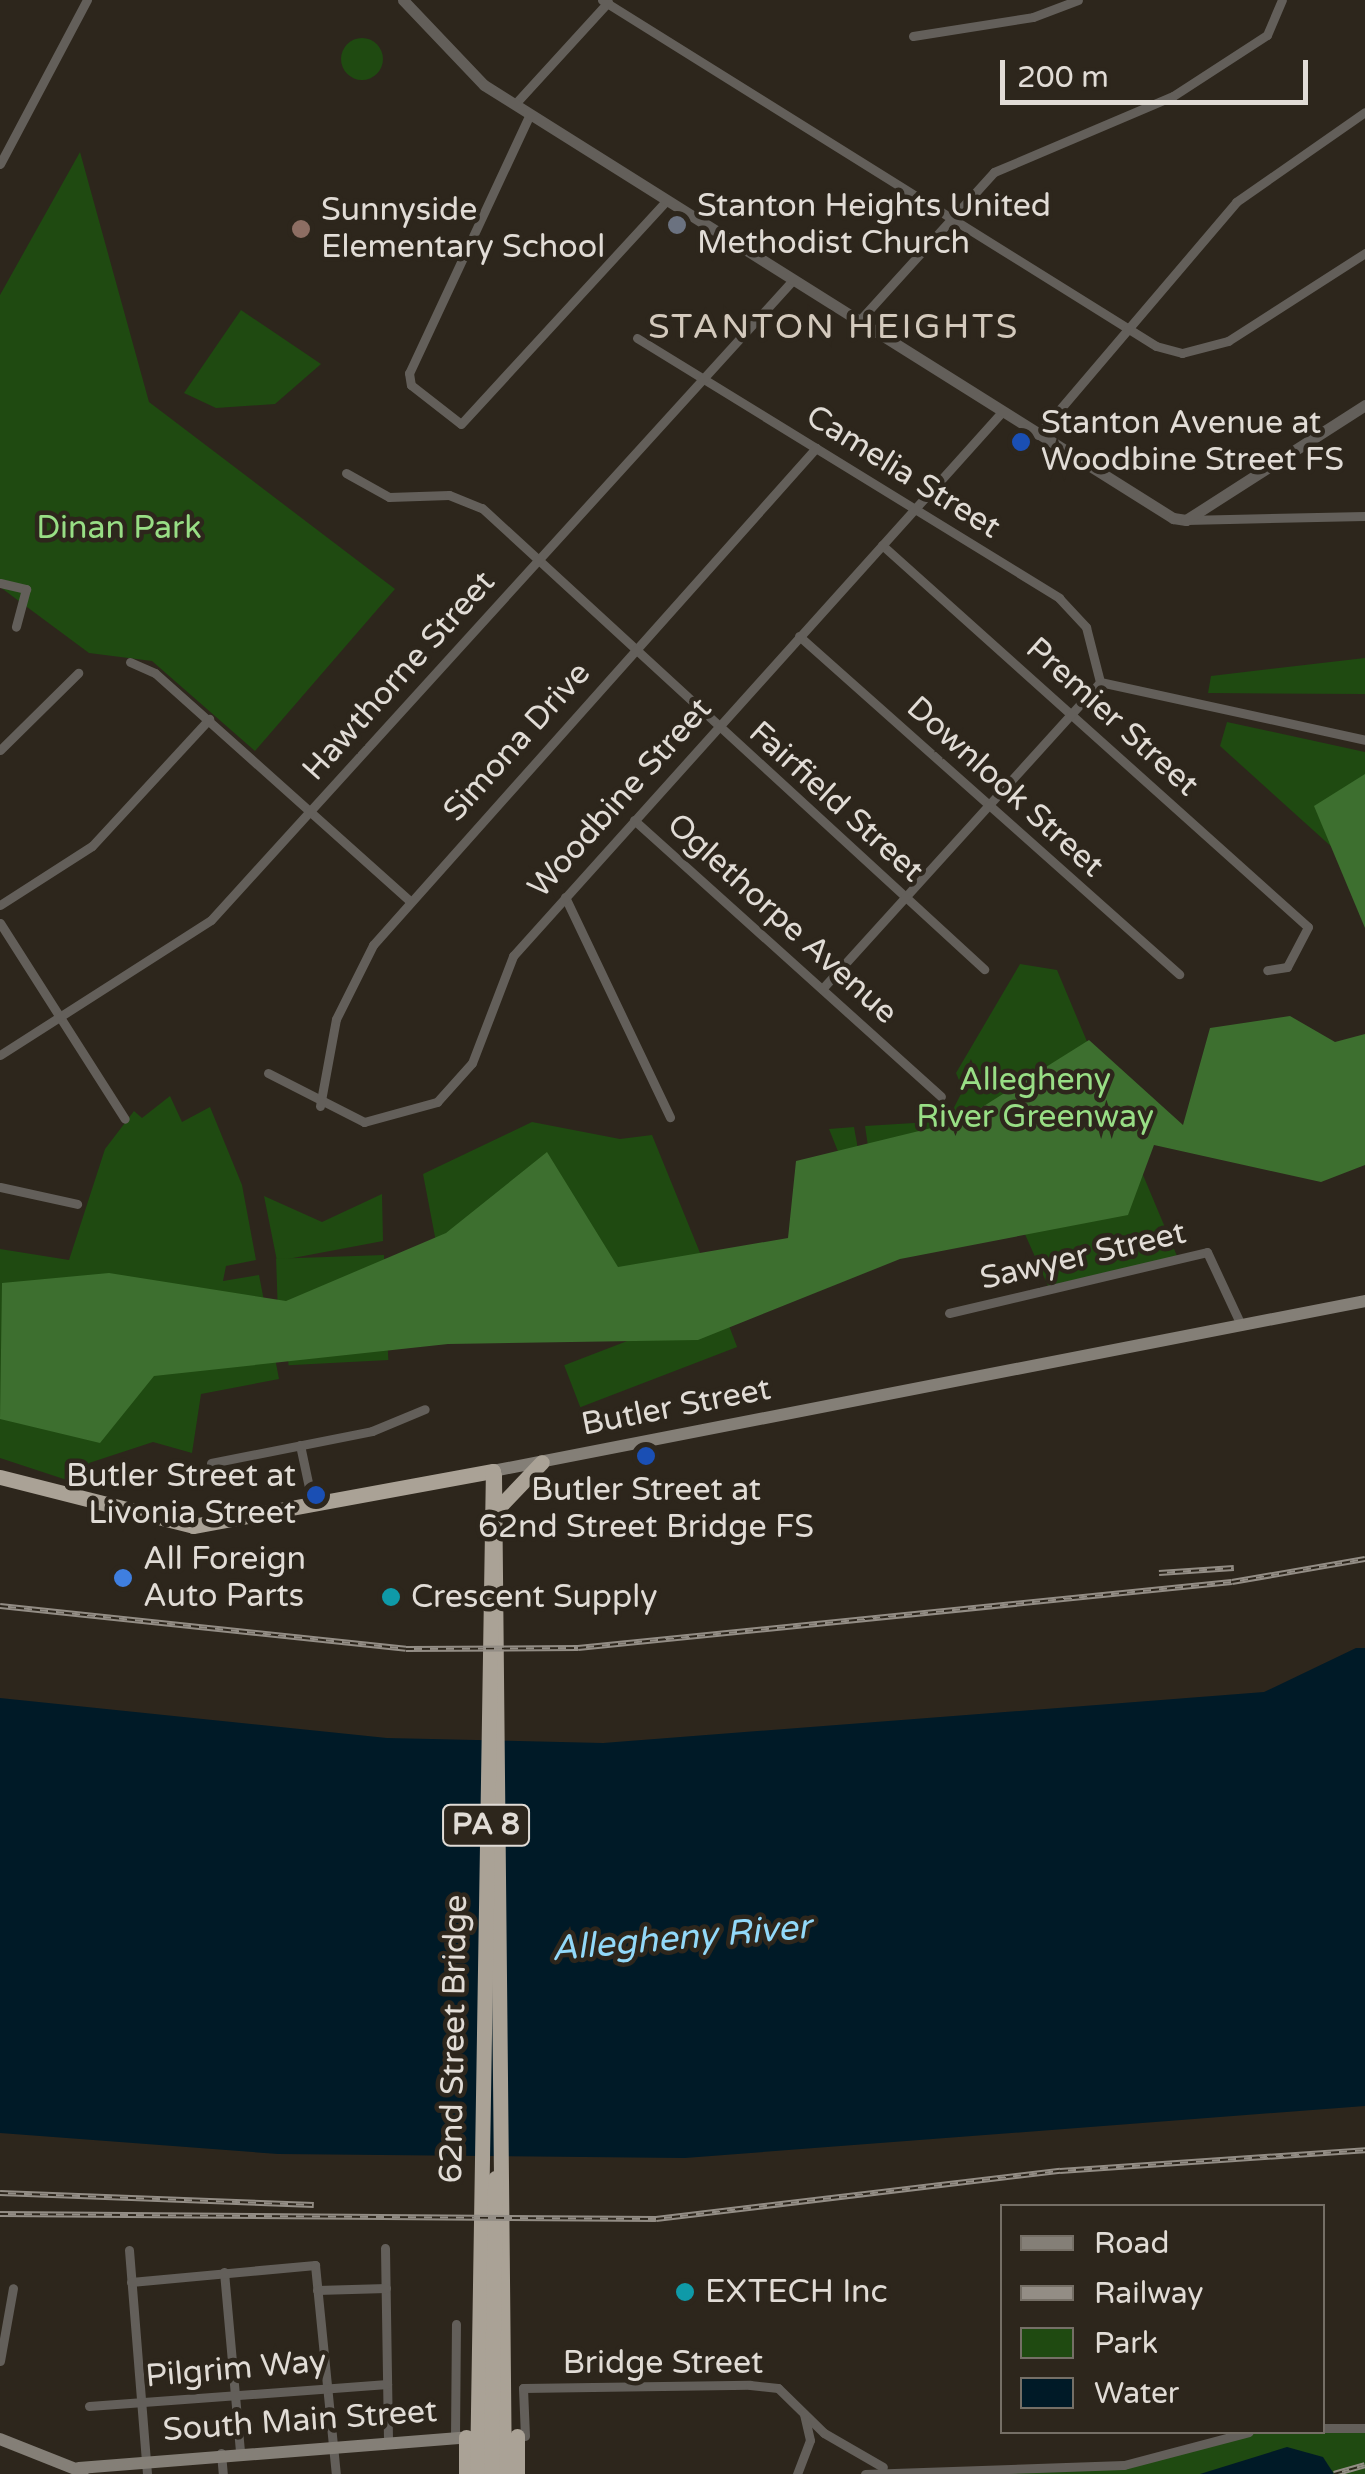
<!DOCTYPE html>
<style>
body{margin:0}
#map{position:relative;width:1365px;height:2474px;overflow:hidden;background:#2d261c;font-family:"Varela Round",sans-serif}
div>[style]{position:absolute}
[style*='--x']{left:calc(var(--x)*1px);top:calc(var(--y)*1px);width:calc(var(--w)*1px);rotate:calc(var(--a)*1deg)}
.green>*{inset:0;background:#1f4a11;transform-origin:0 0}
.round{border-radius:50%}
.forest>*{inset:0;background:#3d6f2f}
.water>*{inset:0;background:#001a27}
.minor>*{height:9px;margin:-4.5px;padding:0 4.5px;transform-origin:4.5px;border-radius:4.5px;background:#635f5a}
.tertiary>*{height:11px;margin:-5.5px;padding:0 5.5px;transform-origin:5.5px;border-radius:5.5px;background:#635f5a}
.secondary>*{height:12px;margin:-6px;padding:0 6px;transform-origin:6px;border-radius:6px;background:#847f77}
.trunk>*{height:15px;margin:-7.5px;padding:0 7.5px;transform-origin:7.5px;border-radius:7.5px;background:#aaa296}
.rail>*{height:6px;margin-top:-3px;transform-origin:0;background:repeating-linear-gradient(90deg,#2d261c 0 8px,#938d85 0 16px);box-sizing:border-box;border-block:2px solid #938d85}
.dots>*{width:28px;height:28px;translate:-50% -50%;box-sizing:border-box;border:5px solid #2d261c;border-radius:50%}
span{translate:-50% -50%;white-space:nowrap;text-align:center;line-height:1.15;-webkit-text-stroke:9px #2d261c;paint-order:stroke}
.shield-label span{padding:2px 8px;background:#2d261c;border:2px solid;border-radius:8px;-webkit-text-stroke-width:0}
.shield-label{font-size:30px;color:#e1dcd6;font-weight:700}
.poi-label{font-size:32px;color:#e1dcd6}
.left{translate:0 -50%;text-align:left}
.right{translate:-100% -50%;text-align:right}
.street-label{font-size:32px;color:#e1dcd6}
.park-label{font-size:32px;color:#98de85}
.neighbourhood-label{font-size:35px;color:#d3c9bc;letter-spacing:2.5px}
.water-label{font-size:35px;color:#92d9f9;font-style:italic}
.legend{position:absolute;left:1000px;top:2204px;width:325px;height:230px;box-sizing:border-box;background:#2d261c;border:2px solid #756f66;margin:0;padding:12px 18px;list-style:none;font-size:30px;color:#e1dcd6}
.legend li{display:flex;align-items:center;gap:20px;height:50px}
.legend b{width:50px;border:2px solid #756f66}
.scale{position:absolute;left:1000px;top:60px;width:308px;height:45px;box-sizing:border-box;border:5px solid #e1dcd6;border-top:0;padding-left:12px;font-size:30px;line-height:35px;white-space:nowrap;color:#e1dcd6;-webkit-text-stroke:8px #2d261c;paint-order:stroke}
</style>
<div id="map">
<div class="green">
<i class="round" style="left:341px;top:38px;width:42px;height:42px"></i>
<i style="clip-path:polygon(80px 152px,149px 402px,395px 589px,255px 751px,152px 661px,89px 653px,0 587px,0 295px)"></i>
<i style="clip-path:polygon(241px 310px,321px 364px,275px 404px,216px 408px,184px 393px)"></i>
<i style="clip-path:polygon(1365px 658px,1365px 694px,1208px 693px,1211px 676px)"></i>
<i style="clip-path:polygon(1227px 722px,1365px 752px,1365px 877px,1220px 746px)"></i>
<i style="clip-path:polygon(1020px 964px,1057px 970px,1177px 1256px,1048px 1286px,1020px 1223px,873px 1180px,865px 1126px,947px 1121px,963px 1090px,956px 1073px)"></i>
<i style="clip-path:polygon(170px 1096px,182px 1122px,210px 1107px,242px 1185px,256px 1260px,226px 1266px,223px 1281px,259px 1275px,279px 1379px,201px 1394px,192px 1453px,153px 1442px,89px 1463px,82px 1485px,0 1458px,0 1249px,69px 1260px,105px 1149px,134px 1111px,142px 1118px)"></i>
<i style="clip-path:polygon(532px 1122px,620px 1139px,652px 1135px,716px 1292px,455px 1341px,423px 1174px)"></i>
<i style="clip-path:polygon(854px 1127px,864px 1182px,851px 1184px,829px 1129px)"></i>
<i style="clip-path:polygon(382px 1194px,383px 1241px,277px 1261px,264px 1196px,322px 1222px)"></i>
<i style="left:384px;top:1255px;width:46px;height:108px;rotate:88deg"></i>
<i style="left:721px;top:1305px;width:45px;height:168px;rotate:69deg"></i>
<i style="left:386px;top:1315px;width:45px;height:100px;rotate:87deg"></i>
<i style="clip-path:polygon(1365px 2428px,1365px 2474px,865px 2474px,1124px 2465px,1249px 2432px)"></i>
</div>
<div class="forest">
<i style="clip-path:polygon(1365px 774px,1365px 928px,1314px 806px)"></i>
<i style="clip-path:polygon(1290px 1016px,1335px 1042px,1365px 1034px,1365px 1165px,1321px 1182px,1154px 1145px,1128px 1215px,900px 1259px,698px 1340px,448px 1344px,154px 1376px,100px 1443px,0 1419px,2px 1283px,109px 1273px,286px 1301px,446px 1233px,547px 1152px,618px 1267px,788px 1238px,796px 1161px,960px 1121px,1089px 1040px,1183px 1125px,1210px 1028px)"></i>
</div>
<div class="water">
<i style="clip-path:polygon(1356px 1648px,1365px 1648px,1365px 2106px,685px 2158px,278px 2154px,0 2133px,0 1698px,387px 1738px,603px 1743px,1264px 1692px)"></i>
<i style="clip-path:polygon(1287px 2447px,1323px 2457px,1334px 2474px,1200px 2474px)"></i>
</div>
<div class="minor">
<i style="--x:602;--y:0;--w:653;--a:31.99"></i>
<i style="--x:1156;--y:346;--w:27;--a:15"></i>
<i style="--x:1182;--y:353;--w:48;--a:-14.6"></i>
<i style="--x:1228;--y:341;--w:163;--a:-32.7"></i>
<i style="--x:913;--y:36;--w:121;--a:-9"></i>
<i style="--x:1033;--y:17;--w:48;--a:-20.7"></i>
<i style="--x:515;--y:104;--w:138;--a:-47.6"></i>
<i style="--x:530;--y:114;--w:286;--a:115"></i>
<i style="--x:409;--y:373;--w:12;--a:81"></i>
<i style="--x:411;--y:385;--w:63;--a:38"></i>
<i style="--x:461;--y:424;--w:304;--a:-47.4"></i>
<i style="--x:0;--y:164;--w:186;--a:-62.1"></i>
<i style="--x:859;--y:321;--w:201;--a:-47.8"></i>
<i style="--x:994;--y:172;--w:194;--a:-23"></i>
<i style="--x:1173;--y:96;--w:112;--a:-33"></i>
<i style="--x:1267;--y:35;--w:38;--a:-67"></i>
<i style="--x:637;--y:338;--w:496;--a:31.6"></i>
<i style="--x:1059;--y:598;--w:40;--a:47"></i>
<i style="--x:1086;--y:627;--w:57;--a:75.7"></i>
<i style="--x:1038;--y:435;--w:306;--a:-49.6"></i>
<i style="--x:1236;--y:202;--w:157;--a:-34.9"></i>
<i style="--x:346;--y:473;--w:49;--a:29.2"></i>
<i style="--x:389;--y:497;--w:60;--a:-1.9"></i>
<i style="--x:449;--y:495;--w:35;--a:22"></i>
<i style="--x:482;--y:508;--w:682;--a:42.56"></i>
<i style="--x:1186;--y:520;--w:179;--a:-1.3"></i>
<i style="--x:882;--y:545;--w:572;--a:41.88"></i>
<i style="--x:1308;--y:927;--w:45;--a:117.7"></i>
<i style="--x:1287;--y:967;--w:20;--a:171"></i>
<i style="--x:0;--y:583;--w:27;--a:13"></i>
<i style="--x:26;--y:589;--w:39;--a:105"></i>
<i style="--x:799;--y:636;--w:509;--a:41.65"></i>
<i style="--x:130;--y:662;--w:27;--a:24"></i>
<i style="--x:155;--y:673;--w:341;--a:41.8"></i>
<i style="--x:1100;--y:682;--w:271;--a:12.3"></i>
<i style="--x:0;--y:750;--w:110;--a:-44.6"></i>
<i style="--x:634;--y:820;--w:413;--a:42"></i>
<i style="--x:565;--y:897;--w:244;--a:64.5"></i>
<i style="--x:0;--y:905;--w:109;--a:-32.7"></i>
<i style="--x:92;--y:846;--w:173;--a:-47.3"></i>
<i style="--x:0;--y:923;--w:232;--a:57.5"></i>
<i style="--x:822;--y:989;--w:414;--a:-47.8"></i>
<i style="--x:0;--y:1055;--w:250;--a:-32.6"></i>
<i style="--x:211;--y:920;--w:865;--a:-47.72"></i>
<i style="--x:268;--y:1073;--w:108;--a:27"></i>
<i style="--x:364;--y:1122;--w:76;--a:-15.3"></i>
<i style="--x:437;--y:1102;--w:52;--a:-48.1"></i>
<i style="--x:472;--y:1063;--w:115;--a:-69"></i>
<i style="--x:513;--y:956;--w:731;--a:-48.05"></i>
<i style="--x:320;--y:1106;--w:88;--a:-79.6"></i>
<i style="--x:336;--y:1019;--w:83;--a:-63.4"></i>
<i style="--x:373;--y:945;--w:666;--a:-48.29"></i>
<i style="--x:0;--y:1187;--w:79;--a:12.4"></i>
<i style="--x:949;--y:1313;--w:265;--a:-13.3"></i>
<i style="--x:1207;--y:1252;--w:81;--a:65"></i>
<i style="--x:300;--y:1445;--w:62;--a:78"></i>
<i style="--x:211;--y:1463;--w:164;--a:-11.2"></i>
<i style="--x:372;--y:1431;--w:57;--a:-22.5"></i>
<i style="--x:385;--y:2248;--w:191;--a:89.1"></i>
<i style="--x:129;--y:2250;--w:225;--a:85.4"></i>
<i style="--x:224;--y:2272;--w:181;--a:84.9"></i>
<i style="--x:131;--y:2282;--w:185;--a:-5.3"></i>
<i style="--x:315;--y:2265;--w:210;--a:84.3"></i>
<i style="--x:317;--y:2290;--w:69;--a:-1.7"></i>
<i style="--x:0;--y:2361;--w:74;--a:-79.9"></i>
<i style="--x:89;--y:2406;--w:299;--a:-4.2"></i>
<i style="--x:1322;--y:2428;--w:43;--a:0"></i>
<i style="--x:525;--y:2436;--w:48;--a:-92.4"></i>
<i style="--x:523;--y:2388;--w:227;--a:-0.8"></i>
<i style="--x:750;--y:2385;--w:28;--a:6"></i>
<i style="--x:778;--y:2388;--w:64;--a:44.4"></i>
<i style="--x:824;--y:2433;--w:68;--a:30"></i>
<i style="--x:455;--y:2437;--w:113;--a:-89.5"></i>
<i style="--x:221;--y:2453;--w:21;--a:85"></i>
<i style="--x:797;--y:2474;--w:36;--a:-69"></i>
<i style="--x:810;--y:2440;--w:27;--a:-103"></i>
<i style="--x:865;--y:2474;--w:259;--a:-2"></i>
<i style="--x:1124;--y:2465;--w:129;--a:-14.8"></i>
</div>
<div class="tertiary">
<i style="--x:403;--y:0;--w:117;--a:46.4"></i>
<i style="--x:484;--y:85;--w:814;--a:32.15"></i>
<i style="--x:1173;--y:518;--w:13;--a:9"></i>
<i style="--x:1186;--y:520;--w:213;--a:-32.7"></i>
</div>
<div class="secondary">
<i style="--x:493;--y:1471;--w:888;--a:-11.03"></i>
<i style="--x:0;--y:2439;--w:89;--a:21.7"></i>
<i style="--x:79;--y:2468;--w:397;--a:-4.5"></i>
</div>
<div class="trunk">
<i style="--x:494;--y:1475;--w:999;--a:89.43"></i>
<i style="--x:0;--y:1477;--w:199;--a:14.2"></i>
<i style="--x:193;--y:1526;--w:305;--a:-10.4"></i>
<i style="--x:501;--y:1505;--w:59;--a:-46.4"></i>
<i style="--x:466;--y:2437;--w:37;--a:90"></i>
<i style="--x:477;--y:2474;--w:1003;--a:-89.09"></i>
<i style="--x:491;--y:2474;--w:296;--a:-89.2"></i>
<i style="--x:517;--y:2474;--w:38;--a:-90"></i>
</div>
<div class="rail">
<i style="--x:1159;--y:1573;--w:75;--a:-3.8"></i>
<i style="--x:0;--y:1606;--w:408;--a:6"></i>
<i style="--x:406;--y:1649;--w:172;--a:-0.3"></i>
<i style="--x:578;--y:1648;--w:657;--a:-5.76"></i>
<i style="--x:1232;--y:1582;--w:135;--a:-9.8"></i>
<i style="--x:0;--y:2193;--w:314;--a:2.2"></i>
<i style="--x:0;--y:2214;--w:656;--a:0.44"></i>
<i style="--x:656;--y:2219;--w:407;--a:-6.8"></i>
<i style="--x:1060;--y:2171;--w:306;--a:-3.9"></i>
<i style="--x:1334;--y:2474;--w:32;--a:-16"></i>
</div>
<div class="dots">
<i style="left:677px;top:225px;background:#6b7280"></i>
<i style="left:301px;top:229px;background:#8d6e63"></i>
<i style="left:1021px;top:442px;background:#1a4fb4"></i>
<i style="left:646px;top:1456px;background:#1a4fb4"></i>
<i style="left:316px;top:1495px;background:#1a4fb4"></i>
<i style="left:123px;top:1578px;background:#3f7fe0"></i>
<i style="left:391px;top:1597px;background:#0f9aa8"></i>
<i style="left:685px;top:2292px;background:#0f9aa8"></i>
</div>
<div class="shield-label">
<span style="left:486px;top:1825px">PA 8</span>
</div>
<div class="poi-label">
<span class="left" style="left:697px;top:225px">Stanton Heights United<br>Methodist Church</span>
<span class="left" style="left:321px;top:229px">Sunnyside<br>Elementary School</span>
<span class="left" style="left:1041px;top:442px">Stanton Avenue at<br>Woodbine Street FS</span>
<span class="right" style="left:296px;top:1495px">Butler Street at<br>Livonia Street</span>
<span style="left:646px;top:1509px">Butler Street at<br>62nd Street Bridge FS</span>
<span class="left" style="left:143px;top:1578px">All Foreign<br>Auto Parts</span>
<span class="left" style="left:411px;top:1597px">Crescent Supply</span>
<span class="left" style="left:705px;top:2292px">EXTECH Inc</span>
</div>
<div class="street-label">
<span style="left:903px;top:472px;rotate:32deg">Camelia Street</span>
<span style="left:399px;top:676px;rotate:-48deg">Hawthorne Street</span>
<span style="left:1112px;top:717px;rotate:42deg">Premier Street</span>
<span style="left:517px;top:742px;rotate:-48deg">Simona Drive</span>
<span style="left:1005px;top:787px;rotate:42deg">Downlook Street</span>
<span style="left:620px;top:798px;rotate:-48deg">Woodbine Street</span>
<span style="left:836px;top:802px;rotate:42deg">Fairfield Street</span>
<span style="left:782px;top:919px;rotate:42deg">Oglethorpe Avenue</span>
<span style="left:1083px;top:1256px;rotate:-13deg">Sawyer Street</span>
<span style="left:676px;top:1407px;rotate:-11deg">Butler Street</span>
<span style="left:454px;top:2039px;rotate:-89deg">62nd Street Bridge</span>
<span style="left:663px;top:2363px">Bridge Street</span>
<span style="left:236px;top:2369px;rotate:-5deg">Pilgrim Way</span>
<span style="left:300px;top:2421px;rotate:-4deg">South Main Street</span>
</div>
<div class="park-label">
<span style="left:119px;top:528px">Dinan Park</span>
<span style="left:1035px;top:1099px">Allegheny<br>River Greenway</span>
</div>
<div class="neighbourhood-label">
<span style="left:834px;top:327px">STANTON HEIGHTS</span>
</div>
<div class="water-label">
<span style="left:681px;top:1938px;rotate:-5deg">Allegheny River</span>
</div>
<ul class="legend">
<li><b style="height:12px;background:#847f77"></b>Road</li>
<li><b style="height:12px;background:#938d85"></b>Railway</li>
<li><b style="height:28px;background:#1f4a11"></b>Park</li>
<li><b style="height:28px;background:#001a27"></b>Water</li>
</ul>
<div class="scale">200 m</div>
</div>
